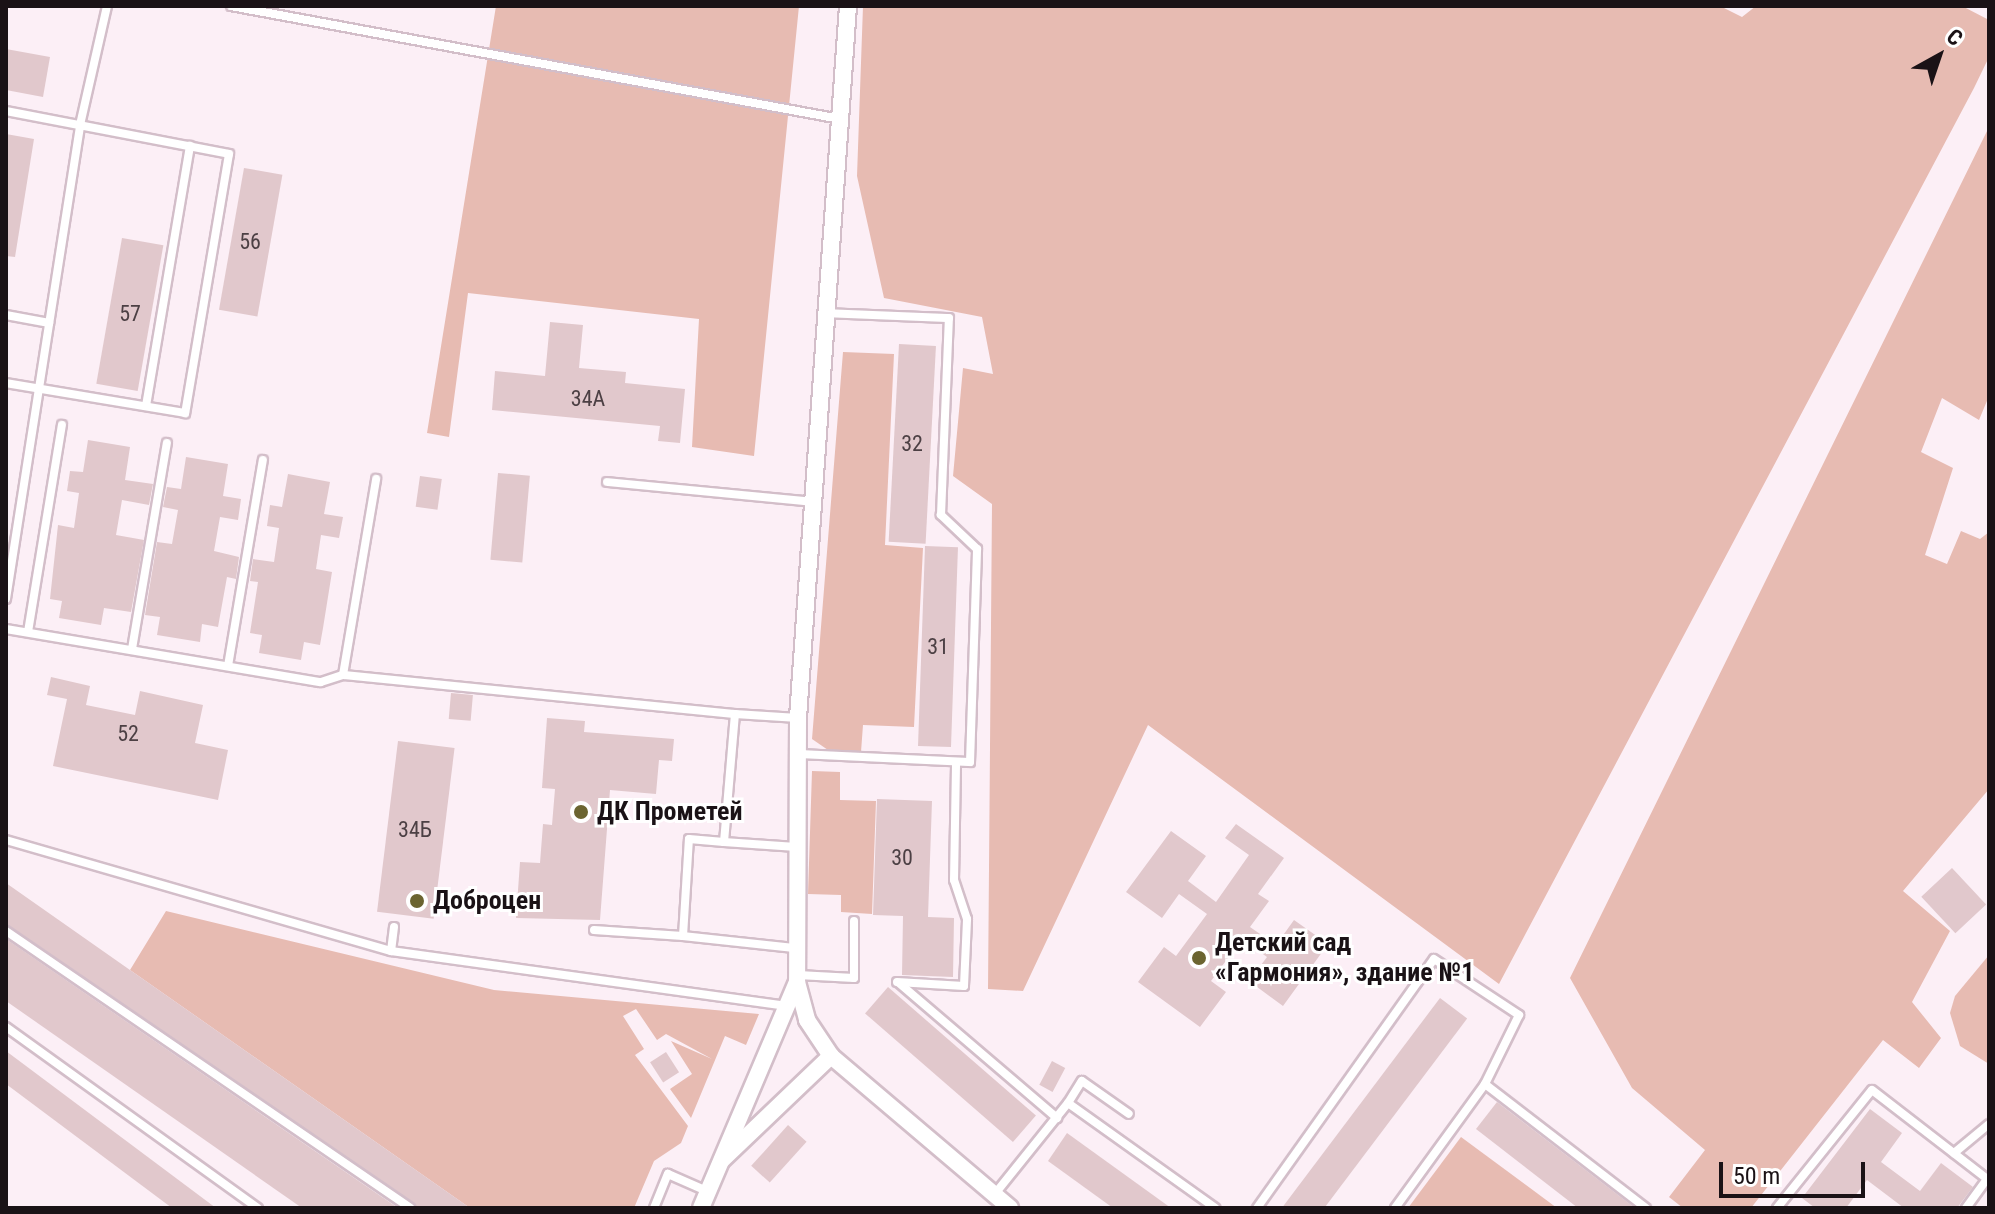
<!DOCTYPE html>
<meta charset="utf-8">
<style>
body{margin:0}
#map{position:relative;width:1995px;height:1214px;overflow:hidden;background:#fceff6;font-family:"Roboto Condensed",sans-serif}
div>[style]{position:absolute}
[style*='--x']{left:calc(var(--x)*1px);top:calc(var(--y)*1px);width:calc(var(--w)*1px);rotate:calc(var(--a)*1deg)}
.green>*{inset:0;background:#e7bbb2}
.building>*{inset:0;background:#e1c8cc;transform-origin:0 0}
.roads{filter:drop-shadow(2px 0 #d3bec9) drop-shadow(-2px 0 #d3bec9) drop-shadow(0 2px #d3bec9) drop-shadow(0 -2px #d3bec9)}
.lane>*{height:8px;margin:-4px;padding:0 4px;transform-origin:4px;border-radius:4px;background:#fff}
.street>*{height:16px;margin:-8px;padding:0 8px;transform-origin:8px;border-radius:8px;background:#fff}
.dots>*{width:22px;height:22px;translate:-50% -50%;box-sizing:border-box;border:4px solid #fff;border-radius:50%}
span{translate:-50% -50%;white-space:nowrap;text-align:center;line-height:1.15;-webkit-text-stroke:6px #fff;paint-order:stroke}
.number-label{font-size:22px;color:#4c4044}
.number-label span{-webkit-text-stroke-width:0}
.poi-label{font-size:26px;color:#1a1216;font-weight:700}
.left{translate:0 -50%;text-align:left}
.frame{position:absolute;inset:0;border:8px solid #1a1216;pointer-events:none}
.north{position:absolute;left:1899px;top:16px;width:80px;height:80px;-webkit-text-stroke:6px #fff;paint-order:stroke;rotate:40deg;font-size:22px;font-weight:700;line-height:32px;text-align:center;color:#1a1216}
.north::after{content:'';display:block;margin:auto;width:28px;height:36px;background:#1a1216;clip-path:polygon(50% 0,100% 100%,50% 72%,0 100%)}
.scale{position:absolute;left:1719px;top:1162px;width:146px;height:36px;box-sizing:border-box;border:4px solid #1a1216;border-top:0;padding-left:10px;font-size:24px;line-height:28px;white-space:nowrap;color:#1a1216;-webkit-text-stroke:6px #fff;paint-order:stroke}
</style>
<div id="map">
<div class="green">
<i style="clip-path:polygon(496px 6px,799px 6px,754px 456px,692px 447px,699px 319px,468px 293px,449px 437px,427px 433px)"></i>
<i style="clip-path:polygon(863px 6px,1720px 6px,1742px 17px,1756px 6px,1962px 6px,1989px 20px,1989px 57px,1974px 88px,1499px 984px,1148px 725px,1023px 991px,988px 989px,992px 504px,953px 476px,963px 368px,993px 374px,982px 317px,884px 298px,857px 176px)"></i>
<i style="clip-path:polygon(1989px 127px,1989px 396px,1979px 420px,1942px 398px,1921px 452px,1953px 468px,1925px 555px,1947px 564px,1961px 531px,1980px 539px,1989px 532px,1989px 789px,1903px 891px,1950px 931px,1912px 1002px,1941px 1038px,1919px 1068px,1883px 1040px,1751px 1208px,1683px 1208px,1669px 1197px,1705px 1150px,1632px 1088px,1570px 978px)"></i>
<i style="clip-path:polygon(843px 352px,894px 354px,885px 545px,923px 548px,914px 727px,863px 725px,861px 752px,828px 750px,812px 739px)"></i>
<i style="clip-path:polygon(812px 771px,840px 772px,840px 800px,876px 801px,872px 914px,841px 912px,841px 895px,808px 894px)"></i>
<i style="clip-path:polygon(166px 911px,494px 990px,759px 1014px,746px 1045px,725px 1036px,691px 1118px,670px 1089px,692px 1074px,671px 1041px,712px 1059px,666px 1034px,657px 1040px,636px 1009px,623px 1016px,644px 1049px,635px 1055px,688px 1126px,681px 1143px,654px 1161px,634px 1208px,470px 1208px,130px 970px)"></i>
<i style="clip-path:polygon(1989px 955px,1989px 1064px,1960px 1046px,1950px 1013px,1955px 996px)"></i>
<i style="clip-path:polygon(1461px 1137px,1557px 1208px,1408px 1208px)"></i>
</div>
<div class="building">
<i style="clip-path:polygon(6px 49px,50px 57px,43px 97px,6px 90px)"></i>
<i style="clip-path:polygon(6px 134px,34px 139px,15px 257px,6px 256px)"></i>
<i style="left:244px;top:168px;width:39px;height:144px;rotate:10deg"></i>
<i style="left:122px;top:238px;width:42px;height:148px;rotate:10deg"></i>
<i style="clip-path:polygon(550px 322px,583px 325px,579px 368px,626px 372px,625px 383px,685px 389px,680px 443px,658px 441px,660px 426px,492px 410px,495px 371px,545px 376px)"></i>
<i style="left:899px;top:344px;width:37px;height:198px;rotate:3deg"></i>
<i style="clip-path:polygon(88px 440px,130px 447px,125px 480px,153px 484px,149px 505px,122px 500px,116px 535px,144px 540px,131px 612px,104px 608px,101px 625px,59px 618px,62px 601px,50px 599px,58px 525px,74px 528px,79px 493px,67px 491px,70px 471px,83px 472px)"></i>
<i style="clip-path:polygon(186px 457px,228px 464px,223px 496px,241px 499px,238px 520px,220px 517px,214px 551px,239px 557px,236px 579px,227px 577px,218px 627px,202px 624px,200px 642px,157px 635px,160px 617px,145px 615px,157px 542px,172px 544px,178px 510px,163px 507px,167px 487px,181px 489px)"></i>
<i style="left:498px;top:473px;width:32px;height:87px;rotate:5deg"></i>
<i style="clip-path:polygon(288px 474px,330px 482px,324px 514px,343px 517px,339px 538px,321px 535px,316px 569px,332px 572px,323px 628px,320px 645px,304px 642px,301px 660px,259px 653px,262px 635px,250px 633px,258px 582px,250px 581px,253px 559px,274px 562px,279px 528px,267px 526px,270px 505px,282px 507px)"></i>
<i style="left:420px;top:476px;width:22px;height:31px;rotate:8deg"></i>
<i style="left:925px;top:546px;width:33px;height:200px;rotate:2deg"></i>
<i style="clip-path:polygon(51px 677px,90px 686px,86px 705px,135px 715px,140px 691px,203px 705px,195px 743px,228px 750px,218px 800px,53px 766px,67px 699px,47px 695px)"></i>
<i style="left:451px;top:693px;width:22px;height:26px;rotate:5deg"></i>
<i style="clip-path:polygon(547px 718px,585px 721px,584px 732px,674px 739px,672px 761px,659px 760px,656px 794px,610px 790px,600px 920px,516px 918px,520px 862px,540px 863px,543px 824px,552px 825px,555px 789px,542px 788px)"></i>
<i style="left:398px;top:741px;width:57px;height:172px;rotate:7deg"></i>
<i style="clip-path:polygon(877px 799px,932px 801px,928px 917px,954px 918px,953px 977px,902px 975px,903px 916px,873px 915px)"></i>
<i style="clip-path:polygon(1236px 824px,1284px 858px,1258px 894px,1269px 901px,1250px 927px,1276px 945px,1294px 920px,1328px 944px,1283px 1006px,1249px 981px,1267px 957px,1242px 939px,1211px 981px,1226px 992px,1200px 1027px,1138px 982px,1164px 947px,1176px 956px,1207px 914px,1179px 894px,1162px 918px,1126px 892px,1171px 831px,1206px 856px,1188px 881px,1216px 902px,1249px 855px,1225px 838px)"></i>
<i style="left:1952px;top:868px;width:50px;height:42px;rotate:47deg"></i>
<i style="clip-path:polygon(6px 883px,130px 970px,470px 1208px,417px 1208px,6px 924px)"></i>
<i style="clip-path:polygon(6px 939px,398px 1208px,302px 1208px,6px 1001px)"></i>
<i style="left:888px;top:987px;width:196px;height:35px;rotate:41deg"></i>
<i style="left:1440px;top:998px;width:34px;height:260px;rotate:37deg"></i>
<i style="clip-path:polygon(6px 1051px,216px 1208px,172px 1208px,6px 1084px)"></i>
<i style="left:666px;top:1052px;width:24px;height:19px;rotate:57deg"></i>
<i style="left:1052px;top:1061px;width:15px;height:27px;rotate:28deg"></i>
<i style="clip-path:polygon(1497px 1102px,1635px 1208px,1578px 1208px,1476px 1129px)"></i>
<i style="clip-path:polygon(1870px 1109px,1902px 1133px,1881px 1162px,1920px 1191px,1941px 1163px,1973px 1187px,1957px 1208px,1904px 1208px,1867px 1180px,1846px 1208px,1815px 1208px,1802px 1198px)"></i>
<i style="left:788px;top:1125px;width:25px;height:55px;rotate:42deg"></i>
<i style="clip-path:polygon(1067px 1133px,1171px 1208px,1113px 1208px,1048px 1161px)"></i>
</div>
<div class="roads">
<div class="lane">
<i style="--x:231;--y:6;--w:619;--a:10.51"></i>
<i style="--x:6;--y:111;--w:227;--a:10.9"></i>
<i style="--x:229;--y:154;--w:263;--a:99.6"></i>
<i style="--x:185;--y:413;--w:181;--a:-170.5"></i>
<i style="--x:6;--y:315;--w:44;--a:10.5"></i>
<i style="--x:146;--y:406;--w:264;--a:-80.4"></i>
<i style="--x:607;--y:482;--w:207;--a:5.5"></i>
<i style="--x:6;--y:599;--w:480;--a:-81.1"></i>
<i style="--x:80;--y:125;--w:122;--a:-77.2"></i>
<i style="--x:6;--y:629;--w:319;--a:9.6"></i>
<i style="--x:321;--y:682;--w:23;--a:-18"></i>
<i style="--x:343;--y:675;--w:394;--a:5.7"></i>
<i style="--x:28;--y:632;--w:210;--a:-80.7"></i>
<i style="--x:132;--y:649;--w:209;--a:-80.4"></i>
<i style="--x:228;--y:666;--w:209;--a:-80.4"></i>
<i style="--x:343;--y:675;--w:199;--a:-80.4"></i>
<i style="--x:798;--y:754;--w:172;--a:2.7"></i>
<i style="--x:970;--y:762;--w:213;--a:-88.1"></i>
<i style="--x:977;--y:549;--w:50;--a:-136.6"></i>
<i style="--x:941;--y:515;--w:197;--a:-87.7"></i>
<i style="--x:949;--y:318;--w:122;--a:-177.7"></i>
<i style="--x:6;--y:840;--w:401;--a:16.1"></i>
<i style="--x:724;--y:842;--w:72;--a:4"></i>
<i style="--x:394;--y:927;--w:24;--a:97"></i>
<i style="--x:391;--y:951;--w:398;--a:7.9"></i>
<i style="--x:594;--y:930;--w:89;--a:3.9"></i>
<i style="--x:6;--y:931;--w:490;--a:34.4"></i>
<i style="--x:794;--y:948;--w:112;--a:-173.8"></i>
<i style="--x:683;--y:936;--w:97;--a:-86.5"></i>
<i style="--x:689;--y:839;--w:35;--a:5"></i>
<i style="--x:724;--y:842;--w:128;--a:-85.1"></i>
<i style="--x:735;--y:714;--w:63;--a:3.6"></i>
<i style="--x:798;--y:975;--w:56;--a:3.1"></i>
<i style="--x:854;--y:978;--w:57;--a:-90"></i>
<i style="--x:897;--y:982;--w:67;--a:3.4"></i>
<i style="--x:964;--y:986;--w:67;--a:-87.4"></i>
<i style="--x:967;--y:919;--w:41;--a:-108.4"></i>
<i style="--x:954;--y:880;--w:118;--a:-89"></i>
<i style="--x:899;--y:983;--w:208;--a:40.5"></i>
<i style="--x:6;--y:1027;--w:310;--a:35.7"></i>
<i style="--x:1485;--y:1084;--w:203;--a:37.6"></i>
<i style="--x:1068;--y:1103;--w:26;--a:-58"></i>
<i style="--x:1082;--y:1081;--w:57;--a:35.1"></i>
<i style="--x:1954;--y:1153;--w:45;--a:-39.6"></i>
<i style="--x:994;--y:1195;--w:118;--a:-51.2"></i>
<i style="--x:1068;--y:1103;--w:181;--a:35.5"></i>
<i style="--x:654;--y:1208;--w:37;--a:-68"></i>
<i style="--x:668;--y:1174;--w:43;--a:23.6"></i>
<i style="--x:1257;--y:1208;--w:305;--a:-54.6"></i>
<i style="--x:1434;--y:959;--w:102;--a:33.4"></i>
<i style="--x:1519;--y:1015;--w:77;--a:116.2"></i>
<i style="--x:1485;--y:1084;--w:153;--a:126"></i>
<i style="--x:1777;--y:1208;--w:151;--a:-51.2"></i>
<i style="--x:1872;--y:1090;--w:145;--a:37.7"></i>
<i style="--x:1987;--y:1179;--w:36;--a:126"></i>
</div>
<div class="street">
<i style="--x:848;--y:6;--w:714;--a:94.02"></i>
<i style="--x:798;--y:718;--w:264;--a:90.2"></i>
<i style="--x:797;--y:982;--w:39;--a:75"></i>
<i style="--x:807;--y:1020;--w:43;--a:56.3"></i>
<i style="--x:831;--y:1056;--w:235;--a:40.3"></i>
<i style="--x:722;--y:1160;--w:151;--a:-43.7"></i>
<i style="--x:701;--y:1208;--w:246;--a:-67"></i>
</div>
</div>
<div class="dots">
<i style="left:581px;top:812px;background:#6b6430"></i>
<i style="left:417px;top:901px;background:#6b6430"></i>
<i style="left:1199px;top:958px;background:#6b6430"></i>
</div>
<div class="number-label">
<span style="left:250px;top:242px">56</span>
<span style="left:130px;top:314px">57</span>
<span style="left:588px;top:399px">34А</span>
<span style="left:912px;top:444px">32</span>
<span style="left:938px;top:647px">31</span>
<span style="left:128px;top:734px">52</span>
<span style="left:415px;top:830px">34Б</span>
<span style="left:902px;top:858px">30</span>
</div>
<div class="poi-label">
<span class="left" style="left:597px;top:812px">ДК Прометей</span>
<span class="left" style="left:433px;top:901px">Доброцен</span>
<span class="left" style="left:1215px;top:958px">Детский сад<br>«Гармония», здание №1</span>
</div>
<div class="frame"></div>
<div class="north">С</div>
<div class="scale">50 m</div>
</div>
